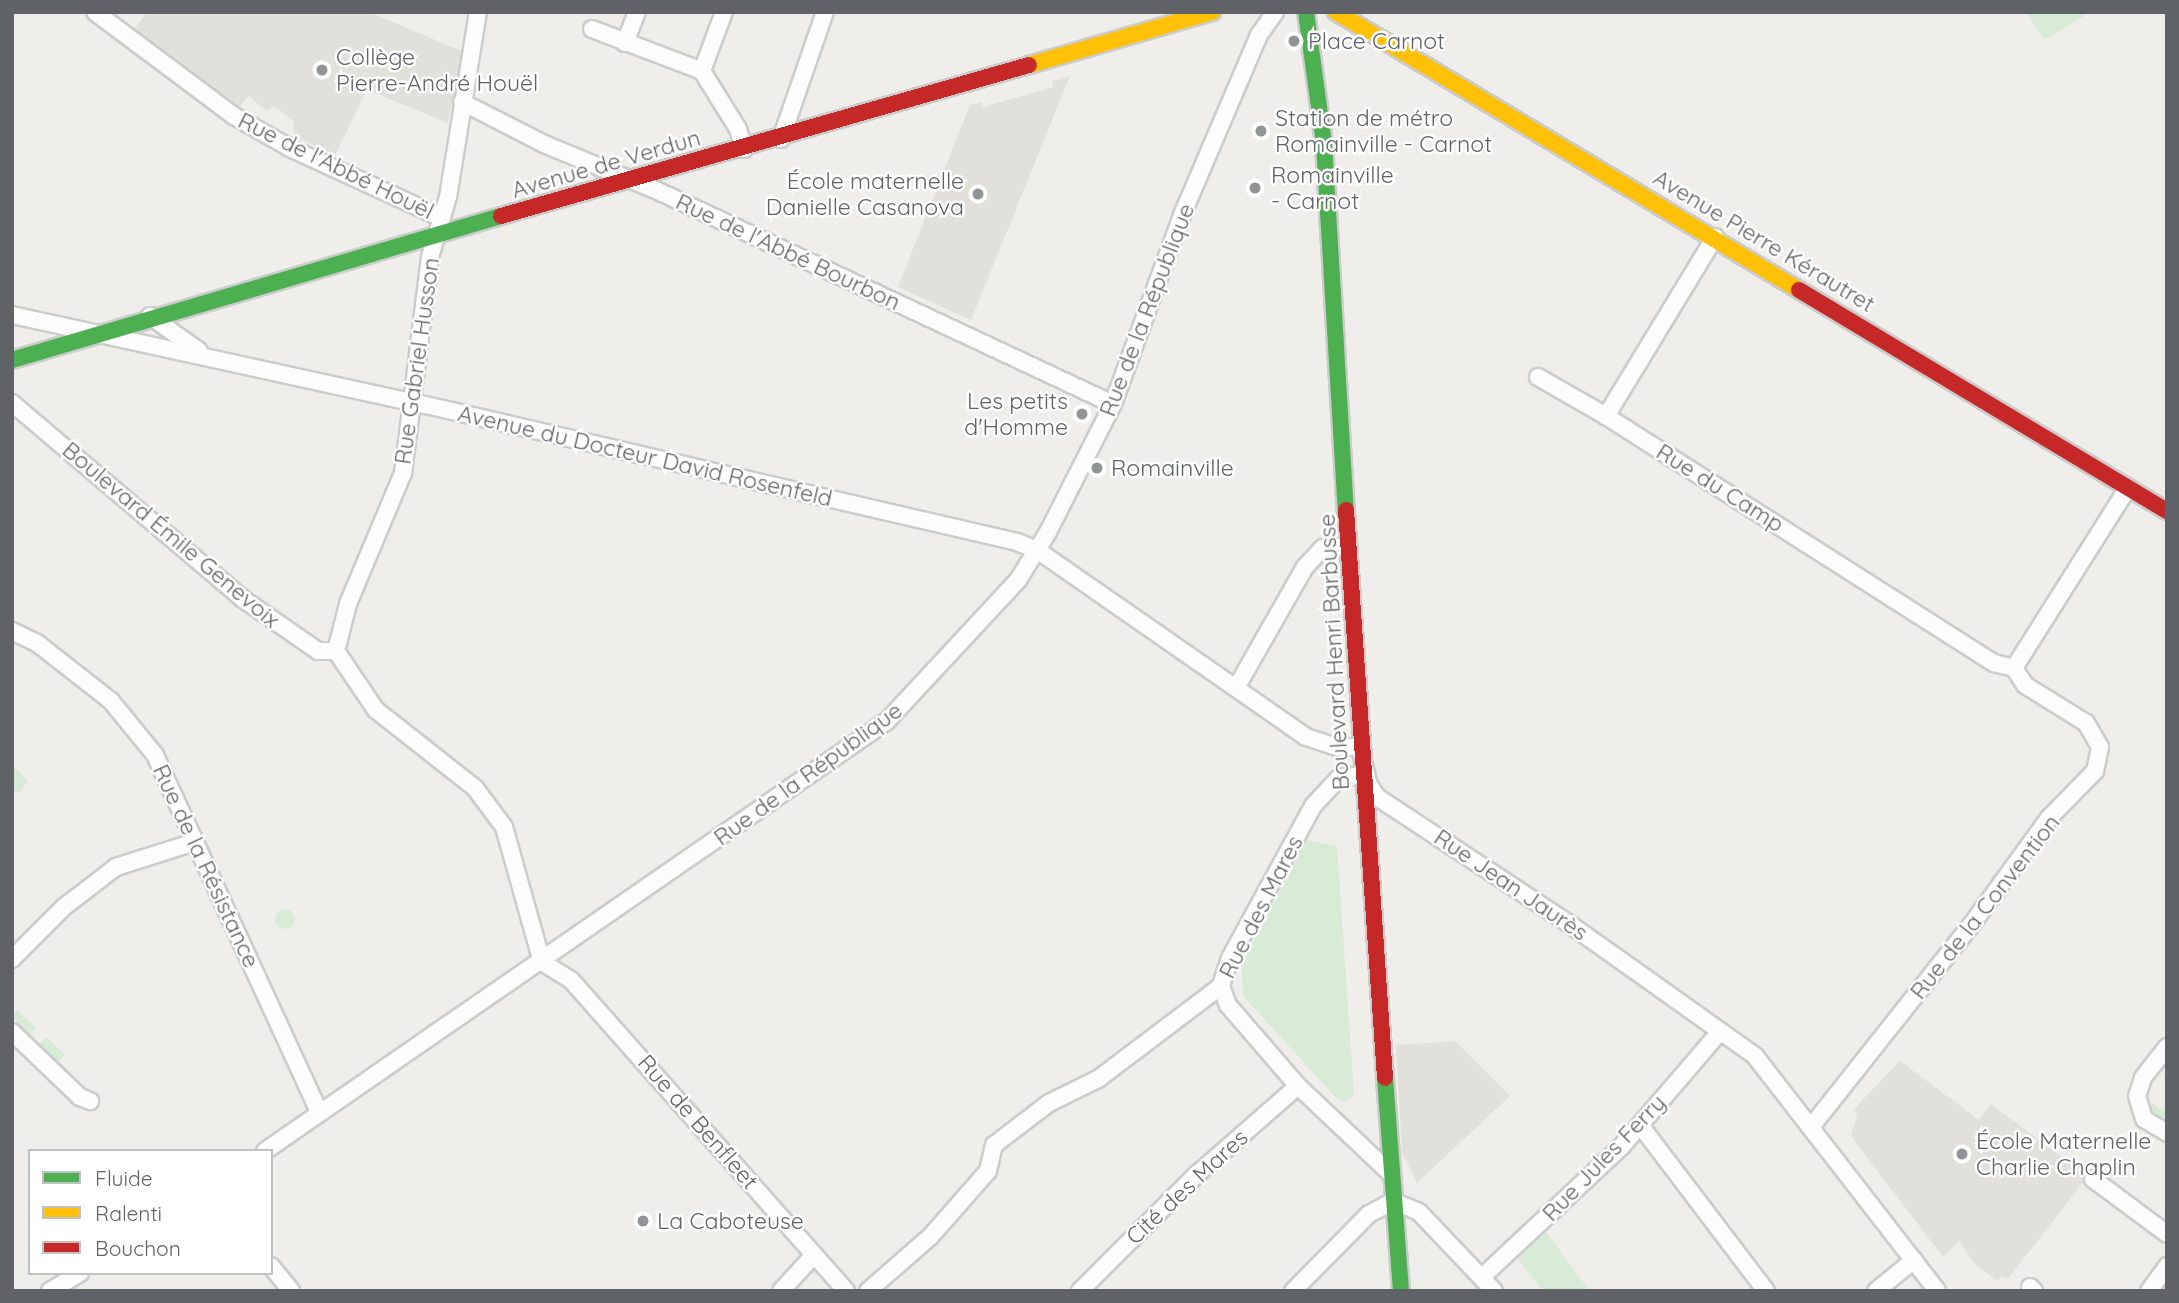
<!DOCTYPE html>
<meta charset="utf-8">
<style>
body{margin:0}
#map{position:relative;width:2179px;height:1303px;overflow:hidden;background:#efeeea;font-family:Quicksand,sans-serif}
div>[style]{position:absolute}
[style*='--x']{left:calc(var(--x)*1px);top:calc(var(--y)*1px);width:calc(var(--w)*1px);rotate:calc(var(--a)*1deg)}
.education>*{inset:0;background:#e2e0da}
.green>*{inset:0;background:#d8ebd6;transform-origin:0 0}
.round{border-radius:50%}
.roads{filter:drop-shadow(2px 0 #cbcccc) drop-shadow(-2px 0 #cbcccc) drop-shadow(0 2px #cbcccc) drop-shadow(0 -2px #cbcccc)}
.street>*{height:16px;margin:-8px;padding:0 8px;transform-origin:8px;border-radius:8px;background:#fdfcfc}
.fast>*{height:16px;margin:-8px;padding:0 8px;transform-origin:8px;border-radius:8px;background:#4caf50}
.slow>*{height:16px;margin:-8px;padding:0 8px;transform-origin:8px;border-radius:8px;background:#ffc107}
.jam>*{height:16px;margin:-8px;padding:0 8px;transform-origin:8px;border-radius:8px;background:#c62828}
.dots>*{width:19px;height:19px;translate:-50% -50%;box-sizing:border-box;border:4px solid #fff;border-radius:50%}
span{translate:-50% -50%;white-space:nowrap;text-align:center;line-height:1.15;-webkit-text-stroke:5px #fff;paint-order:stroke}
.poi-label{font-size:23px;color:#5f6368}
.left{translate:0 -50%;text-align:left}
.right{translate:-100% -50%;text-align:right}
.street-label{font-size:23px;color:#5f6368}
.frame{position:absolute;inset:0;border:14px solid #5f6368;pointer-events:none}
.legend{position:absolute;left:28px;top:1149px;width:245px;height:126px;box-sizing:border-box;background:#fff;border:2px solid #bfc1c3;margin:0;padding:9px 12px;list-style:none;font-size:21px;color:#5f6368}
.legend li{display:flex;align-items:center;gap:14px;height:35px}
.legend b{width:35px;border:2px solid #bfc1c3}
</style>
<div id="map">
<div class="education">
<i style="clip-path:polygon(147px 12px,369px 12px,462px 51px,448px 123px,367px 90px,335px 155px,294px 136px,293px 120px,274px 106px,267px 111px,248px 96px,239px 108px,231px 105px,140px 36px,136px 27px)"></i>
<i style="clip-path:polygon(1070px 76px,971px 320px,898px 287px,970px 105px,981px 102px,983px 107px,1053px 87px,1052px 81px)"></i>
<i style="clip-path:polygon(1455px 1041px,1510px 1096px,1417px 1183px,1402px 1152px,1396px 1045px)"></i>
<i style="clip-path:polygon(1900px 1061px,1979px 1120px,1991px 1104px,2088px 1176px,2008px 1279px,2002px 1276px,1997px 1281px,1976px 1265px,1959px 1241px,1943px 1257px,1851px 1136px,1857px 1117px,1854px 1109px)"></i>
</div>
<div class="green">
<i style="clip-path:polygon(2026px 12px,2091px 12px,2044px 40px)"></i>
<i style="clip-path:polygon(12px 765px,28px 781px,19px 793px,14px 790px)"></i>
<i style="clip-path:polygon(1307px 840px,1337px 846px,1354px 1094px,1345px 1102px,1337px 1099px,1244px 997px,1241px 965px)"></i>
<i class="round" style="left:275px;top:909px;width:20px;height:20px"></i>
<i style="left:17px;top:1010px;width:26px;height:9px;rotate:43deg"></i>
<i style="left:46px;top:1037px;width:26px;height:10px;rotate:43deg"></i>
<i style="clip-path:polygon(2152px 1103px,2167px 1113px,2167px 1126px,2146px 1110px)"></i>
<i style="clip-path:polygon(1546px 1232px,1583px 1282px,1590px 1291px,1543px 1291px,1518px 1259px)"></i>
</div>
<div class="roads">
<div class="street">
<i style="--x:95;--y:12;--w:174;--a:36.8"></i>
<i style="--x:234;--y:116;--w:64;--a:29.7"></i>
<i style="--x:290;--y:148;--w:167;--a:24.7"></i>
<i style="--x:478;--y:12;--w:187;--a:99.2"></i>
<i style="--x:448;--y:197;--w:63;--a:106.7"></i>
<i style="--x:430;--y:257;--w:218;--a:97.1"></i>
<i style="--x:403;--y:473;--w:142;--a:112.8"></i>
<i style="--x:348;--y:604;--w:49;--a:104.3"></i>
<i style="--x:336;--y:651;--w:71;--a:55.9"></i>
<i style="--x:376;--y:710;--w:126;--a:38.2"></i>
<i style="--x:475;--y:788;--w:49;--a:53.4"></i>
<i style="--x:504;--y:827;--w:140;--a:74.3"></i>
<i style="--x:592;--y:29;--w:118;--a:20.9"></i>
<i style="--x:625;--y:43;--w:33;--a:-69"></i>
<i style="--x:702;--y:71;--w:68;--a:58.2"></i>
<i style="--x:738;--y:129;--w:21;--a:73"></i>
<i style="--x:702;--y:71;--w:63;--a:-69.6"></i>
<i style="--x:462;--y:102;--w:92;--a:27.1"></i>
<i style="--x:544;--y:144;--w:123;--a:22.4"></i>
<i style="--x:658;--y:191;--w:502;--a:25.09"></i>
<i style="--x:781;--y:139;--w:134;--a:-70.9"></i>
<i style="--x:1715;--y:237;--w:210;--a:121.3"></i>
<i style="--x:1606;--y:416;--w:460;--a:32.5"></i>
<i style="--x:1994;--y:663;--w:21;--a:14"></i>
<i style="--x:12;--y:315;--w:424;--a:12.3"></i>
<i style="--x:426;--y:405;--w:607;--a:13.05"></i>
<i style="--x:1017;--y:542;--w:22;--a:22"></i>
<i style="--x:1037;--y:550;--w:328;--a:34.8"></i>
<i style="--x:1306;--y:737;--w:33;--a:18"></i>
<i style="--x:1337;--y:747;--w:23;--a:0"></i>
<i style="--x:1360;--y:747;--w:39;--a:77"></i>
<i style="--x:1369;--y:785;--w:14;--a:56"></i>
<i style="--x:1377;--y:797;--w:229;--a:33.4"></i>
<i style="--x:1568;--y:923;--w:229;--a:35.4"></i>
<i style="--x:1755;--y:1056;--w:297;--a:52.2"></i>
<i style="--x:150;--y:316;--w:60;--a:35.5"></i>
<i style="--x:1538;--y:377;--w:78;--a:29.8"></i>
<i style="--x:12;--y:403;--w:303;--a:40.3"></i>
<i style="--x:243;--y:599;--w:91;--a:34.7"></i>
<i style="--x:318;--y:651;--w:18;--a:0"></i>
<i style="--x:12;--y:631;--w:28;--a:26"></i>
<i style="--x:37;--y:643;--w:94;--a:38.1"></i>
<i style="--x:111;--y:701;--w:70;--a:50.8"></i>
<i style="--x:155;--y:755;--w:393;--a:65.3"></i>
<i style="--x:2014;--y:668;--w:213;--a:-57.7"></i>
<i style="--x:1236;--y:688;--w:139;--a:-60.3"></i>
<i style="--x:1305;--y:567;--w:26;--a:-47"></i>
<i style="--x:1323;--y:548;--w:26;--a:-4"></i>
<i style="--x:1362;--y:775;--w:23;--a:173"></i>
<i style="--x:1339;--y:778;--w:38;--a:133"></i>
<i style="--x:1313;--y:806;--w:173;--a:118.6"></i>
<i style="--x:1230;--y:958;--w:29;--a:108"></i>
<i style="--x:1221;--y:986;--w:20;--a:70"></i>
<i style="--x:1228;--y:1005;--w:107;--a:49.2"></i>
<i style="--x:1298;--y:1086;--w:127;--a:43.4"></i>
<i style="--x:12;--y:959;--w:74;--a:-45"></i>
<i style="--x:64;--y:907;--w:66;--a:-37.6"></i>
<i style="--x:116;--y:867;--w:83;--a:-17.6"></i>
<i style="--x:542;--y:962;--w:34;--a:32"></i>
<i style="--x:571;--y:980;--w:415;--a:48.5"></i>
<i style="--x:12;--y:1032;--w:94;--a:43.7"></i>
<i style="--x:80;--y:1097;--w:11;--a:22"></i>
<i style="--x:2167;--y:1047;--w:39;--a:128"></i>
<i style="--x:2143;--y:1078;--w:19;--a:108"></i>
<i style="--x:2137;--y:1096;--w:24;--a:73"></i>
<i style="--x:2144;--y:1119;--w:27;--a:31"></i>
<i style="--x:1640;--y:1125;--w:208;--a:52.8"></i>
<i style="--x:1811;--y:1127;--w:259;--a:-51.6"></i>
<i style="--x:1972;--y:924;--w:131;--a:-54"></i>
<i style="--x:2049;--y:818;--w:66;--a:-45.6"></i>
<i style="--x:2095;--y:771;--w:25;--a:-78"></i>
<i style="--x:2100;--y:747;--w:28;--a:-120"></i>
<i style="--x:2086;--y:723;--w:72;--a:-148.1"></i>
<i style="--x:2025;--y:685;--w:20;--a:-123"></i>
<i style="--x:265;--y:1151;--w:756;--a:-34.66"></i>
<i style="--x:887;--y:721;--w:192;--a:-47.1"></i>
<i style="--x:1018;--y:580;--w:57;--a:-58"></i>
<i style="--x:1048;--y:532;--w:144;--a:-63.1"></i>
<i style="--x:1113;--y:404;--w:203;--a:-69.9"></i>
<i style="--x:1183;--y:213;--w:194;--a:-66.9"></i>
<i style="--x:1259;--y:35;--w:28;--a:-55"></i>
<i style="--x:2093;--y:1179;--w:92;--a:36.6"></i>
<i style="--x:271;--y:1266;--w:32;--a:51"></i>
<i style="--x:1482;--y:1277;--w:192;--a:-43.1"></i>
<i style="--x:1622;--y:1146;--w:149;--a:-49.4"></i>
<i style="--x:2030;--y:1287;--w:6;--a:45"></i>
<i style="--x:50;--y:1291;--w:35;--a:-31"></i>
<i style="--x:781;--y:1291;--w:49;--a:-47.5"></i>
<i style="--x:868;--y:1291;--w:82;--a:-41.1"></i>
<i style="--x:930;--y:1237;--w:88;--a:-48.7"></i>
<i style="--x:988;--y:1171;--w:27;--a:-77"></i>
<i style="--x:994;--y:1145;--w:69;--a:-37.4"></i>
<i style="--x:1049;--y:1103;--w:55;--a:-26.1"></i>
<i style="--x:1098;--y:1079;--w:154;--a:-37.1"></i>
<i style="--x:1080;--y:1291;--w:161;--a:-45"></i>
<i style="--x:1194;--y:1177;--w:138;--a:-41.2"></i>
<i style="--x:1293;--y:1291;--w:108;--a:-45.4"></i>
<i style="--x:1369;--y:1214;--w:27;--a:-28"></i>
<i style="--x:1393;--y:1201;--w:28;--a:23"></i>
<i style="--x:1419;--y:1212;--w:109;--a:46.5"></i>
<i style="--x:1876;--y:1291;--w:49;--a:-39.2"></i>
<i style="--x:2149;--y:1291;--w:31;--a:-54"></i>
</div>
<div class="fast">
<i style="--x:1306;--y:12;--w:133;--a:82.2"></i>
<i style="--x:1324;--y:144;--w:367;--a:86.6"></i>
<i style="--x:12;--y:360;--w:510;--a:-16.41"></i>
<i style="--x:1385;--y:1078;--w:214;--a:85.7"></i>
</div>
<div class="slow">
<i style="--x:1336;--y:12;--w:540;--a:30.98"></i>
<i style="--x:1029;--y:65;--w:191;--a:-16.2"></i>
</div>
<div class="jam">
<i style="--x:501;--y:216;--w:549;--a:-15.96"></i>
<i style="--x:1799;--y:290;--w:429;--a:31"></i>
<i style="--x:1346;--y:510;--w:569;--a:86.07"></i>
</div>
</div>
<div class="dots">
<i style="left:1294px;top:41px;background:#919496"></i>
<i style="left:322px;top:70px;background:#919496"></i>
<i style="left:1261px;top:131px;background:#919496"></i>
<i style="left:1255px;top:188px;background:#919496"></i>
<i style="left:978px;top:194px;background:#919496"></i>
<i style="left:1082px;top:414px;background:#919496"></i>
<i style="left:1097px;top:468px;background:#919496"></i>
<i style="left:1962px;top:1154px;background:#919496"></i>
<i style="left:643px;top:1221px;background:#919496"></i>
</div>
<div class="poi-label">
<span class="left" style="left:1308px;top:41px">Place Carnot</span>
<span class="left" style="left:336px;top:70px">Collège<br>Pierre-André Houël</span>
<span class="left" style="left:1275px;top:131px">Station de métro<br>Romainville - Carnot</span>
<span class="left" style="left:1271px;top:188px">Romainville<br>- Carnot</span>
<span class="right" style="left:964px;top:194px">École maternelle<br>Danielle Casanova</span>
<span class="right" style="left:1068px;top:414px">Les petits<br>d'Homme</span>
<span class="left" style="left:1111px;top:468px">Romainville</span>
<span class="left" style="left:1976px;top:1154px">École Maternelle<br>Charlie Chaplin</span>
<span class="left" style="left:657px;top:1221px">La Caboteuse</span>
</div>
<div class="street-label">
<span style="left:606px;top:164px;rotate:-16deg">Avenue de Verdun</span>
<span style="left:336px;top:166px;rotate:26deg">Rue de l'Abbé Houël</span>
<span style="left:1764px;top:241px;rotate:31deg">Avenue Pierre Kérautret</span>
<span style="left:788px;top:252px;rotate:25deg">Rue de l'Abbé Bourbon</span>
<span style="left:1147px;top:310px;rotate:-69deg">Rue de la République</span>
<span style="left:417px;top:361px;rotate:-82deg">Rue Gabriel Husson</span>
<span style="left:645px;top:456px;rotate:13deg">Avenue du Docteur David Rosenfeld</span>
<span style="left:1720px;top:488px;rotate:32deg">Rue du Camp</span>
<span style="left:171px;top:535px;rotate:40deg">Boulevard Émile Genevoix</span>
<span style="left:1334px;top:652px;rotate:-93deg">Boulevard Henri Barbusse</span>
<span style="left:808px;top:774px;rotate:-36deg">Rue de la République</span>
<span style="left:206px;top:866px;rotate:65deg">Rue de la Résistance</span>
<span style="left:1511px;top:885px;rotate:34deg">Rue Jean Jaurès</span>
<span style="left:1261px;top:907px;rotate:-63deg">Rue des Mares</span>
<span style="left:1985px;top:907px;rotate:-52deg">Rue de la Convention</span>
<span style="left:698px;top:1122px;rotate:49deg">Rue de Benfleet</span>
<span style="left:1604px;top:1158px;rotate:-46deg">Rue Jules Ferry</span>
<span style="left:1187px;top:1187px;rotate:-43deg">Cité des Mares</span>
</div>
<div class="frame"></div>
<ul class="legend">
<li><b style="height:9px;background:#4caf50"></b>Fluide</li>
<li><b style="height:9px;background:#ffc107"></b>Ralenti</li>
<li><b style="height:9px;background:#c62828"></b>Bouchon</li>
</ul>
</div>
